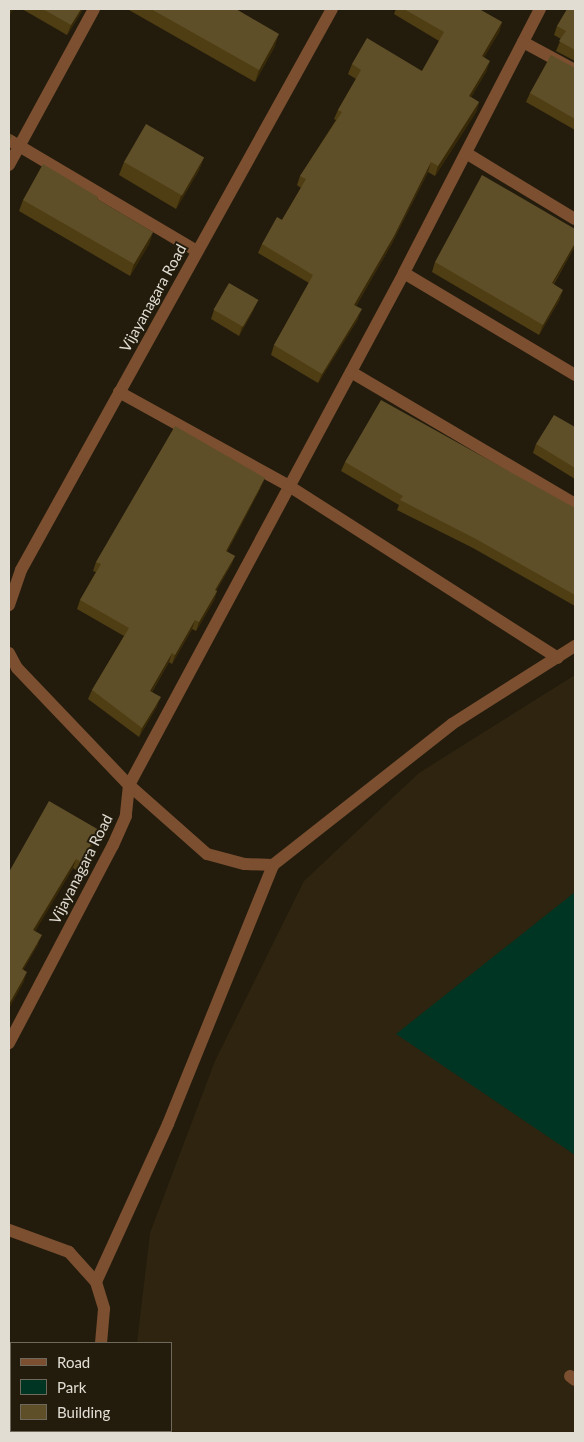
<!DOCTYPE html>
<style>
body{margin:0}
#map{position:relative;width:584px;height:1442px;overflow:hidden;background:#231c0d;font-family:Lato,sans-serif}
div>[style]{position:absolute}
[style*='--x']{left:calc(var(--x)*1px);top:calc(var(--y)*1px);width:calc(var(--w)*1px);rotate:calc(var(--a)*1deg)}
.built>*{inset:0;background:#2e240f}
.green>*{inset:0;background:#003523}
.minor>*{height:12px;margin:-6px;padding:0 6px;transform-origin:6px;border-radius:6px;background:#7b4f30}
.wall>*{inset:0;background:#4f3e13}
.shaded-wall>*{inset:0;background:#372908}
.building>*{inset:0;background:#5f4f28;transform-origin:0 0}
span{translate:-50% -50%;white-space:nowrap;text-align:center;line-height:1.15;-webkit-text-stroke:4px #231c0d;paint-order:stroke}
.street-label{font-size:15px;color:#e1ddd3}
.frame{position:absolute;inset:0;border:10px solid #e1ddd3;pointer-events:none}
.legend{position:absolute;left:10px;top:1342px;width:162px;height:90px;box-sizing:border-box;background:#231c0d;border:1px solid #6f695c;margin:0;padding:6px 9px;list-style:none;font-size:15px;color:#e1ddd3}
.legend li{display:flex;align-items:center;gap:10px;height:25px}
.legend b{width:25px;border:1px solid #6f695c}
</style>
<div id="map">
<div class="built">
<i style="clip-path:polygon(575px 675px,575px 1433px,126px 1433px,171px 1431px,171px 1343px,137px 1343px,150px 1233px,215px 1061px,304px 881px,419px 773px)"></i>
</div>
<div class="green">
<i style="clip-path:polygon(575px 892px,575px 1155px,396px 1034px)"></i>
</div>
<div class="minor">
<i style="--x:540;--y:9;--w:297;--a:117.3"></i>
<i style="--x:404;--y:273;--w:581;--a:118.24"></i>
<i style="--x:129;--y:785;--w:104;--a:41.5"></i>
<i style="--x:207;--y:854;--w:39;--a:15"></i>
<i style="--x:245;--y:864;--w:28;--a:2"></i>
<i style="--x:273;--y:865;--w:228;--a:-38.2"></i>
<i style="--x:452;--y:724;--w:146;--a:-32.4"></i>
<i style="--x:523;--y:42;--w:59;--a:28.3"></i>
<i style="--x:9;--y:140;--w:218;--a:30.6"></i>
<i style="--x:466;--y:153;--w:127;--a:31.2"></i>
<i style="--x:9;--y:165;--w:178;--a:-61.4"></i>
<i style="--x:404;--y:273;--w:199;--a:30.8"></i>
<i style="--x:351;--y:372;--w:260;--a:30.5"></i>
<i style="--x:119;--y:392;--w:194;--a:28.9"></i>
<i style="--x:289;--y:486;--w:319;--a:32.6"></i>
<i style="--x:9;--y:605;--w:37;--a:-71"></i>
<i style="--x:21;--y:570;--w:641;--a:-61"></i>
<i style="--x:9;--y:653;--w:17;--a:62"></i>
<i style="--x:17;--y:668;--w:162;--a:46.3"></i>
<i style="--x:129;--y:785;--w:31;--a:96"></i>
<i style="--x:126;--y:816;--w:32;--a:114"></i>
<i style="--x:113;--y:845;--w:224;--a:117.7"></i>
<i style="--x:9;--y:1230;--w:64;--a:20.1"></i>
<i style="--x:69;--y:1252;--w:40;--a:48"></i>
<i style="--x:96;--y:1282;--w:28;--a:73"></i>
<i style="--x:104;--y:1309;--w:34;--a:95"></i>
<i style="--x:96;--y:1282;--w:174;--a:-65.5"></i>
<i style="--x:168;--y:1124;--w:279;--a:-67.9"></i>
<i style="--x:570;--y:1376;--w:6;--a:39"></i>
<i style="--x:96;--y:1433;--w:2;--a:-90"></i>
</div>
<div class="wall">
<i style="clip-path:polygon(22px 9px,83px 9px,67px 35px)"></i>
<i style="clip-path:polygon(129px 9px,236px 9px,275px 46px,255px 82px,129px 10px)"></i>
<i style="clip-path:polygon(396px 9px,479px 9px,502px 22px,499px 32px,484px 57px,487px 70px,471px 97px,479px 102px,476px 112px,435px 176px,428px 172px,391px 245px,356px 306px,358px 319px,318px 383px,271px 355px,274px 345px,309px 283px,258px 253px,262px 244px,282px 220px,301px 188px,297px 185px,300px 176px,336px 120px,334px 119px,338px 110px,356px 79px,348px 74px,352px 64px,422px 71px,439px 41px,394px 14px)"></i>
<i style="clip-path:polygon(575px 9px,575px 61px,556px 51px,561px 39px,554px 35px,557px 26px)"></i>
<i style="clip-path:polygon(575px 68px,575px 130px,526px 102px,530px 93px)"></i>
<i style="clip-path:polygon(204px 157px,199px 170px,176px 209px,119px 175px,124px 162px)"></i>
<i style="clip-path:polygon(98px 197px,97px 200px,153px 232px,149px 244px,130px 276px,19px 211px,23px 200px)"></i>
<i style="clip-path:polygon(575px 229px,575px 246px,554px 284px,560px 299px,539px 335px,432px 272px,435px 262px)"></i>
<i style="clip-path:polygon(254px 309px,239px 336px,211px 319px,214px 310px)"></i>
<i style="clip-path:polygon(575px 427px,575px 479px,533px 453px,536px 444px)"></i>
<i style="clip-path:polygon(345px 462px,575px 508px,575px 606px,473px 548px,397px 510px,399px 505px,341px 471px)"></i>
<i style="clip-path:polygon(261px 487px,227px 552px,235px 556px,231px 565px,216px 591px,217px 591px,214px 600px,196px 631px,192px 629px,172px 664px,169px 662px,152px 692px,157px 706px,139px 737px,88px 699px,92px 690px,124px 636px,77px 609px,80px 600px,96px 572px,93px 571px,96px 562px)"></i>
<i style="clip-path:polygon(99px 830px,96px 839px,78px 871px,73px 868px,35px 931px,38px 944px,23px 970px,24px 981px,9px 1008px,9px 872px)"></i>
</div>
<div class="shaded-wall">
<i style="clip-path:polygon(11px 9px,13px 9px,9px 17px,9px 13px)"></i>
<i style="clip-path:polygon(81px 9px,83px 9px,67px 35px,71px 25px)"></i>
<i style="clip-path:polygon(502px 22px,499px 32px,479px 66px,482px 56px)"></i>
<i style="clip-path:polygon(279px 34px,275px 46px,255px 82px,259px 70px)"></i>
<i style="clip-path:polygon(490px 61px,487px 70px,466px 106px,469px 96px)"></i>
<i style="clip-path:polygon(479px 102px,476px 112px,435px 176px,438px 166px)"></i>
<i style="clip-path:polygon(204px 157px,199px 170px,176px 209px,181px 196px)"></i>
<i style="clip-path:polygon(431px 162px,428px 172px,391px 245px,351px 314px,354px 305px)"></i>
<i style="clip-path:polygon(153px 232px,149px 244px,130px 276px,134px 264px)"></i>
<i style="clip-path:polygon(575px 243px,575px 246px,548px 293px,552px 283px)"></i>
<i style="clip-path:polygon(563px 290px,560px 299px,539px 335px,543px 325px)"></i>
<i style="clip-path:polygon(258px 300px,254px 309px,239px 336px,242px 327px)"></i>
<i style="clip-path:polygon(362px 309px,358px 319px,318px 383px,322px 374px)"></i>
<i style="clip-path:polygon(265px 478px,261px 487px,223px 560px,226px 551px)"></i>
<i style="clip-path:polygon(235px 556px,231px 565px,211px 599px,215px 590px)"></i>
<i style="clip-path:polygon(217px 591px,214px 600px,196px 631px,199px 622px)"></i>
<i style="clip-path:polygon(195px 620px,192px 629px,172px 664px,175px 655px)"></i>
<i style="clip-path:polygon(172px 653px,169px 662px,147px 700px,150px 691px)"></i>
<i style="clip-path:polygon(161px 697px,157px 706px,139px 737px,142px 728px)"></i>
<i style="clip-path:polygon(99px 830px,96px 839px,78px 871px,81px 862px)"></i>
<i style="clip-path:polygon(76px 859px,73px 868px,30px 940px,33px 930px)"></i>
<i style="clip-path:polygon(42px 935px,38px 944px,19px 978px,22px 969px)"></i>
<i style="clip-path:polygon(27px 972px,24px 981px,9px 1008px,9px 1004px)"></i>
</div>
<div class="building">
<i style="clip-path:polygon(43px 9px,81px 9px,71px 25px)"></i>
<i style="clip-path:polygon(151px 9px,236px 9px,279px 34px,259px 70px)"></i>
<i style="clip-path:polygon(404px 9px,479px 9px,502px 22px,482px 56px,490px 61px,469px 96px,479px 102px,438px 166px,431px 162px,394px 236px,354px 305px,362px 309px,322px 374px,274px 345px,313px 275px,262px 244px,277px 217px,282px 220px,306px 179px,300px 176px,342px 112px,338px 110px,361px 70px,352px 64px,367px 38px,422px 71px,444px 32px)"></i>
<i style="clip-path:polygon(567px 9px,575px 9px,575px 50px,559px 41px,566px 31px,557px 26px)"></i>
<i style="clip-path:polygon(551px 55px,575px 68px,575px 119px,530px 93px)"></i>
<i style="left:146px;top:124px;width:67px;height:44px;rotate:30deg"></i>
<i style="clip-path:polygon(9px 134px,12px 136px,9px 142px)"></i>
<i style="clip-path:polygon(43px 164px,98px 197px,97px 199px,153px 232px,134px 264px,23px 200px)"></i>
<i style="clip-path:polygon(482px 175px,575px 229px,575px 243px,552px 283px,563px 290px,543px 325px,435px 262px)"></i>
<i style="left:229px;top:283px;width:34px;height:31px;rotate:30deg"></i>
<i style="clip-path:polygon(381px 400px,575px 508px,575px 595px,476px 539px,400px 500px,403px 496px,345px 462px)"></i>
<i style="clip-path:polygon(554px 415px,575px 427px,575px 468px,536px 444px)"></i>
<i style="clip-path:polygon(175px 426px,265px 478px,226px 551px,235px 556px,215px 590px,217px 591px,199px 622px,195px 620px,175px 655px,172px 653px,150px 691px,161px 697px,142px 728px,92px 690px,129px 628px,80px 600px,101px 564px,96px 562px)"></i>
<i style="clip-path:polygon(49px 801px,99px 830px,81px 862px,76px 859px,33px 930px,42px 935px,22px 969px,27px 972px,9px 1004px,9px 872px)"></i>
</div>
<div class="street-label">
<span style="left:153px;top:298px;rotate:-61deg">Vijayanagara Road</span>
<span style="left:81px;top:869px;rotate:-63deg">Vijayanagara Road</span>
</div>
<div class="frame"></div>
<ul class="legend">
<li><b style="height:6px;background:#7b4f30"></b>Road</li>
<li><b style="height:14px;background:#003523"></b>Park</li>
<li><b style="height:14px;background:#5f4f28"></b>Building</li>
</ul>
</div>
